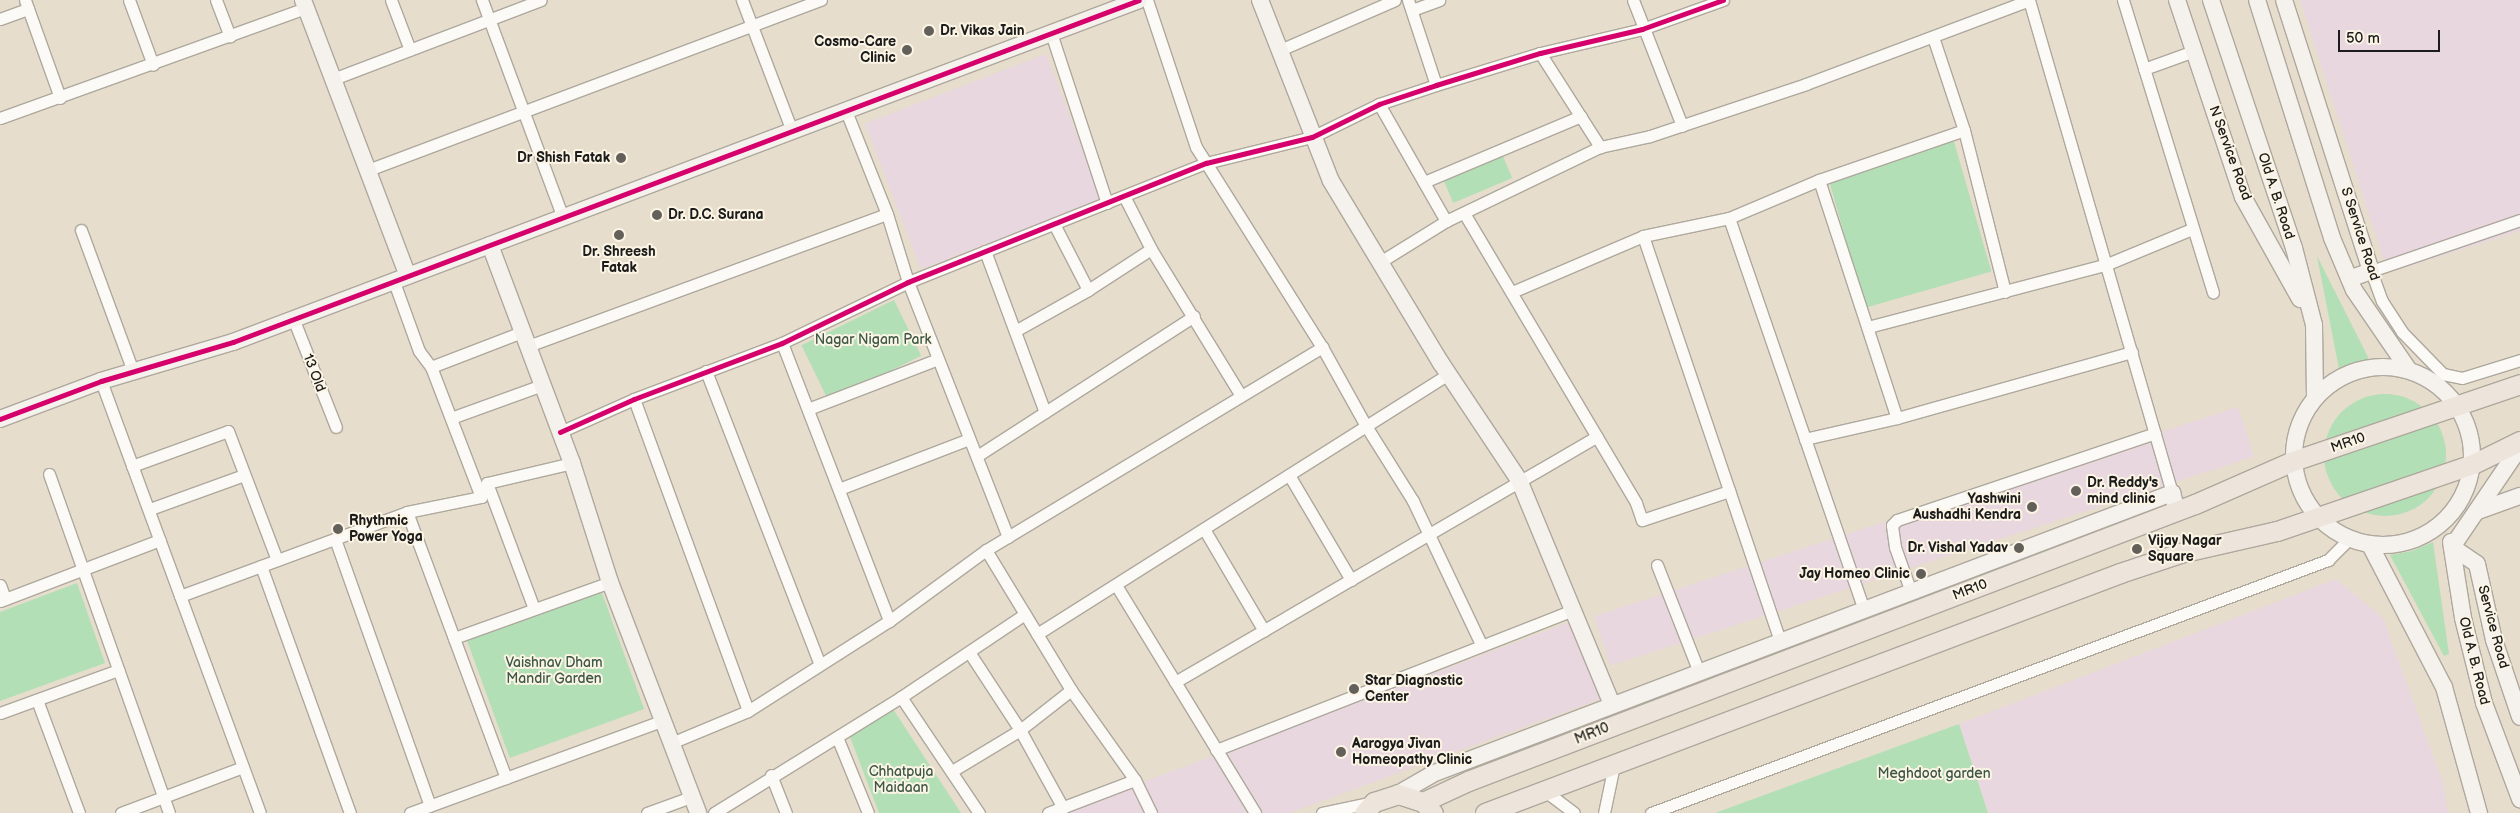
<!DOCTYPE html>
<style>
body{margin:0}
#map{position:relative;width:2520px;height:813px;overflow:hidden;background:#e7ddcc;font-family:"Balsamiq Sans",sans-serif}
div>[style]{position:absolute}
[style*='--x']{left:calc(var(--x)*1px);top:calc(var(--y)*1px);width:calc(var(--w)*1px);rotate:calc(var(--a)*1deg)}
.built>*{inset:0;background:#e8d7df;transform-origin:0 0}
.green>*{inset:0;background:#b2dfb6;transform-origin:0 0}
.round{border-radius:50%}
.roads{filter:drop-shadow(1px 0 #aea89d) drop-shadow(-1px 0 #aea89d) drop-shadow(0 1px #aea89d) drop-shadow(0 -1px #aea89d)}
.street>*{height:11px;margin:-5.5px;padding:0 5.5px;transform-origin:5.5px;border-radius:5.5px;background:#fbfaf7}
.secondary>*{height:16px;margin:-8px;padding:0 8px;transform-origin:8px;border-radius:8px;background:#f5f1ec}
.secondary>.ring{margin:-8px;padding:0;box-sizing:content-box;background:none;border:16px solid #f5f1ec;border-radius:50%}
.primary>*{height:19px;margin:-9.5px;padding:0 9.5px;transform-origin:9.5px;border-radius:9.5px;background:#ede5dc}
.cycleway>*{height:5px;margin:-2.5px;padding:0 2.5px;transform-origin:2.5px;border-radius:2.5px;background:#d6006c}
.dots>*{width:14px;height:14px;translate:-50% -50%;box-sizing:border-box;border:2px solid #fcf5e5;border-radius:50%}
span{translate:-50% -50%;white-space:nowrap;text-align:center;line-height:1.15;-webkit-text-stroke:4px #fcf5e5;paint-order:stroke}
.poi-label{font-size:14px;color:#1c1c1c;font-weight:700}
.left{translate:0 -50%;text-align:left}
.right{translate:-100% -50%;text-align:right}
.street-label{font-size:14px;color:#1c1c1c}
.park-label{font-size:14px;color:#3c5745}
.scale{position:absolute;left:2338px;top:30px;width:102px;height:22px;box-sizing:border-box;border:2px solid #1c1c1c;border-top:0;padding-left:6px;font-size:15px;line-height:18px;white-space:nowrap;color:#1c1c1c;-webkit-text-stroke:4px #fcf5e5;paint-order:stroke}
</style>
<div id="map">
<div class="built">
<i style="clip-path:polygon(2300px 0,2520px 0,2520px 231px,2388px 273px)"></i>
<i style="left:1046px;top:54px;width:156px;height:194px;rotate:69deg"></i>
<i style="left:2238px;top:407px;width:52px;height:677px;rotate:72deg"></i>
<i style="clip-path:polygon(2336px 579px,2383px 618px,2443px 783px,2448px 813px,1988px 813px,1959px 724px)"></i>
<i style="clip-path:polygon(1570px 622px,1603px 698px,1289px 813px,1061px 813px)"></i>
</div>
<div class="green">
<i style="left:1953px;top:138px;width:139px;height:131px;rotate:74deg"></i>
<i style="left:1502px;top:154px;width:26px;height:64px;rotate:67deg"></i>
<i style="clip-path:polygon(2317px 256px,2369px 359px,2339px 369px)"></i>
<i style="left:894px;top:300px;width:62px;height:103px;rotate:64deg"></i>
<i class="round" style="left:2324px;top:394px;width:122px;height:122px"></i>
<i style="clip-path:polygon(2433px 542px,2449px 654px,2444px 656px,2390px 555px,2412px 551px)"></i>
<i style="clip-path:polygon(77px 583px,105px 663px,0 701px,0 612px)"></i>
<i style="left:599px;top:585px;width:132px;height:143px;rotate:70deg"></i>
<i style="clip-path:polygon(891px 706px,961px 813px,879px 813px,850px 737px)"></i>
<i style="clip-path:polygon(1959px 724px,1988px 813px,1715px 813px)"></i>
</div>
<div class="roads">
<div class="street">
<i style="--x:25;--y:0;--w:104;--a:70.3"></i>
<i style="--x:129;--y:0;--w:69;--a:69.7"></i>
<i style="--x:216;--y:0;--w:39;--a:69"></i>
<i style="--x:391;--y:0;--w:53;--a:69.2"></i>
<i style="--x:482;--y:0;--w:233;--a:69.6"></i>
<i style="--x:742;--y:0;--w:140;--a:69.1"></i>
<i style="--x:1147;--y:0;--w:155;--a:71.6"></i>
<i style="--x:1196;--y:147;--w:236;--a:57.8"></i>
<i style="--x:1322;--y:347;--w:90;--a:60.9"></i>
<i style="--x:1366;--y:426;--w:89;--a:57.9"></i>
<i style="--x:1413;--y:501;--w:158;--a:64.6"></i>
<i style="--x:1408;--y:0;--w:89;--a:71.8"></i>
<i style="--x:1633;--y:0;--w:135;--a:68.7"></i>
<i style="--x:2029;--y:0;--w:513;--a:73.82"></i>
<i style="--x:2123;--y:0;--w:306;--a:72.9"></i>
<i style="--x:1412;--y:10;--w:29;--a:-20"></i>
<i style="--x:0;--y:19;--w:30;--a:-20"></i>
<i style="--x:1051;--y:33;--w:179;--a:71.8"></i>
<i style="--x:1933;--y:37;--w:98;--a:71.6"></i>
<i style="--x:1964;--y:130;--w:167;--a:75.8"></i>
<i style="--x:1280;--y:50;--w:125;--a:-23.5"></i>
<i style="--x:1540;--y:53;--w:112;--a:57.4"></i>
<i style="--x:2144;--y:69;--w:53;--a:-19.8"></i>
<i style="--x:333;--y:79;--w:222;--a:-20.8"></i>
<i style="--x:1379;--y:104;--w:135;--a:60.2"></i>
<i style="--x:846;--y:111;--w:111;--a:68.3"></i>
<i style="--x:887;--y:214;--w:71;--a:72.8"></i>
<i style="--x:908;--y:282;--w:274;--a:68.6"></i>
<i style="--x:0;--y:118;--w:325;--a:-19.8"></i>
<i style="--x:368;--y:170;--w:484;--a:-20.6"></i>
<i style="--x:1819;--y:180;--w:250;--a:71.9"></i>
<i style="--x:1424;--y:182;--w:170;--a:-22.8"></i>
<i style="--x:1124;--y:196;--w:59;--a:63"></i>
<i style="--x:1151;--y:249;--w:170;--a:58.5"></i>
<i style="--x:1464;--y:213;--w:337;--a:59.3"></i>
<i style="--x:1636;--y:503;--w:18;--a:71"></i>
<i style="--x:1642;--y:520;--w:92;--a:-18.4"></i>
<i style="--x:1729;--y:218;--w:415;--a:71"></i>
<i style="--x:2520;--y:220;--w:157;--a:161.1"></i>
<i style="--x:2371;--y:271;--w:32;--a:70"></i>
<i style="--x:2382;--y:301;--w:37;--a:57"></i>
<i style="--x:2402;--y:332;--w:59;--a:45.7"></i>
<i style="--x:2443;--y:374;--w:19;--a:12"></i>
<i style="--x:2462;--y:378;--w:61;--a:-17.2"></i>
<i style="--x:1054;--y:224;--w:74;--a:62.7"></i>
<i style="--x:81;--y:230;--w:150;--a:69.8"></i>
<i style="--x:1643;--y:236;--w:428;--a:71.3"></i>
<i style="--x:985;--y:251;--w:172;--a:69.6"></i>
<i style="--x:1380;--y:262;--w:78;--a:-31.8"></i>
<i style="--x:1446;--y:221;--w:171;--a:-25.7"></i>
<i style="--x:1600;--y:147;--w:51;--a:-12.4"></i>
<i style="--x:1650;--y:136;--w:164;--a:-18.4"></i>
<i style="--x:1806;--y:84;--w:238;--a:-20.6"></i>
<i style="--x:394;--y:282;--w:73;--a:70.1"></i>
<i style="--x:419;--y:351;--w:20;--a:53"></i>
<i style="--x:1512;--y:292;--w:142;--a:-23.1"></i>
<i style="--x:1643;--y:236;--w:88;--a:-11.8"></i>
<i style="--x:1729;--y:218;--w:98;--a:-22.9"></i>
<i style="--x:1819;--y:180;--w:153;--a:-19"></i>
<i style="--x:293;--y:318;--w:117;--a:68.5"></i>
<i style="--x:1868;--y:327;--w:245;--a:-14.7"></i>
<i style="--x:2105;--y:265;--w:94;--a:-22.5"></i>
<i style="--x:1015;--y:331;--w:84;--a:-29.3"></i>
<i style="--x:1088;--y:290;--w:75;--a:-33.1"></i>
<i style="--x:782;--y:343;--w:298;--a:68.9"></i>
<i style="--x:528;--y:346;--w:382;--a:-20.2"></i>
<i style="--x:706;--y:371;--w:312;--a:68.8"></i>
<i style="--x:101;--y:381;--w:460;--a:69.8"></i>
<i style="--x:634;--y:399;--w:332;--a:69.9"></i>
<i style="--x:808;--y:409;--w:139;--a:-21"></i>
<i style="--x:451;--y:418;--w:97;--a:-19.9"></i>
<i style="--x:560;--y:432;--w:81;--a:-24"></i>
<i style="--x:634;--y:399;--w:158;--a:-20.7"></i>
<i style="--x:782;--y:343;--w:140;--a:-25.8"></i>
<i style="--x:908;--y:282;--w:321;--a:-21.8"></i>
<i style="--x:1206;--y:163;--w:109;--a:-13.8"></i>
<i style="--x:1312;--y:137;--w:75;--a:-26.2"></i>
<i style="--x:1379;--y:104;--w:60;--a:-18.4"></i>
<i style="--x:1436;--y:85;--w:109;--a:-17.1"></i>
<i style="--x:1540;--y:53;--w:105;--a:-13.2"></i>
<i style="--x:1642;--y:29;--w:86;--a:-19.7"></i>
<i style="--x:1805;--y:439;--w:94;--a:-12.9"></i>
<i style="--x:1897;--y:418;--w:244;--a:-15.7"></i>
<i style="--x:977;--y:456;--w:258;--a:-32.8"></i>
<i style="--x:132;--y:466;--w:102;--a:-20"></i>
<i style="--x:228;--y:431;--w:138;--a:69.2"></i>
<i style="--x:49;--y:474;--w:360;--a:70.5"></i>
<i style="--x:1289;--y:475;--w:122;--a:59.4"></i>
<i style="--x:487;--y:483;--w:134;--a:69.5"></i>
<i style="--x:839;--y:489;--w:139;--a:-21"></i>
<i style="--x:481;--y:497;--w:139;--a:-111"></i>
<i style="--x:431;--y:367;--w:97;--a:-21"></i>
<i style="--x:150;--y:509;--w:100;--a:-19.9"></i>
<i style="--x:407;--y:512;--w:284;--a:69.6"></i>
<i style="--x:1204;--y:529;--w:118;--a:59.5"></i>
<i style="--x:335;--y:539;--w:283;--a:70.4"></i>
<i style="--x:986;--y:550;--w:164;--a:58.7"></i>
<i style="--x:1071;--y:690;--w:110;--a:54.6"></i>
<i style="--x:1135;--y:780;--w:37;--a:64"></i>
<i style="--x:1657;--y:565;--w:115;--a:68.6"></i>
<i style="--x:261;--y:566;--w:263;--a:70.2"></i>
<i style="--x:0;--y:585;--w:15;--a:70"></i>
<i style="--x:1116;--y:585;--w:267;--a:58.6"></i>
<i style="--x:1911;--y:592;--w:48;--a:-109.6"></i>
<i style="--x:1895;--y:547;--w:22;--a:-98"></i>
<i style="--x:1892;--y:525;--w:7;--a:-45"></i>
<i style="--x:1897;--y:520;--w:272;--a:-18.6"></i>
<i style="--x:180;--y:596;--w:242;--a:-20.3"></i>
<i style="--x:407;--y:512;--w:76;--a:-11.5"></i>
<i style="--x:481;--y:497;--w:15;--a:-67"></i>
<i style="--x:487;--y:483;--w:87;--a:-13.2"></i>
<i style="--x:0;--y:601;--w:171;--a:-20.9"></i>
<i style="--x:1037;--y:634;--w:486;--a:-32.3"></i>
<i style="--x:454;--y:638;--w:166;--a:-19.7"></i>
<i style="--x:969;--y:652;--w:93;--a:56.8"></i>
<i style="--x:1020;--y:730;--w:89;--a:61.1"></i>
<i style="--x:1175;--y:682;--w:488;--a:-30.2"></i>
<i style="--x:901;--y:697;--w:140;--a:56.1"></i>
<i style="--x:37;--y:700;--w:121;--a:69.6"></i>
<i style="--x:0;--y:713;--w:126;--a:-20"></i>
<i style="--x:837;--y:737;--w:82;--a:67.8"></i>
<i style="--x:671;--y:743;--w:83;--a:-22.6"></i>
<i style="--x:748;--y:711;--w:167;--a:-32.6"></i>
<i style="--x:889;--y:621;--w:120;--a:-36.2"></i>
<i style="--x:986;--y:550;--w:393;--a:-31.1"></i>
<i style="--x:1216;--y:750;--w:381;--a:-21.4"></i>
<i style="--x:952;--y:771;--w:79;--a:-31.1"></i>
<i style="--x:1020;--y:730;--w:65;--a:-38.1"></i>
<i style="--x:771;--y:775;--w:41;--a:68.5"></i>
<i style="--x:1545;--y:791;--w:36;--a:37"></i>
<i style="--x:121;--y:813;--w:130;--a:-20.7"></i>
<i style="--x:410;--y:813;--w:268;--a:-20.1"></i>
<i style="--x:647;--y:813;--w:47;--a:-20"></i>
<i style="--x:714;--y:813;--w:220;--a:-31.8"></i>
<i style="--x:901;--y:697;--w:149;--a:-33.8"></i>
<i style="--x:1048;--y:813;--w:93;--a:-20.8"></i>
<i style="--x:1322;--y:813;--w:52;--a:-12.2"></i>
<i style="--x:1604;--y:813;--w:49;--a:-78.2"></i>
<i style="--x:1651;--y:813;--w:723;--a:-20.49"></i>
<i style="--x:2328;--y:560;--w:30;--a:-45"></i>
</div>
<div class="secondary">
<i style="--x:303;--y:0;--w:295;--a:69.2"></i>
<i style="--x:1260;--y:0;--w:194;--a:68.6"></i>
<i style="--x:1331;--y:181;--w:213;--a:58.9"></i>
<i style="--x:1441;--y:363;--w:141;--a:56.3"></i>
<i style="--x:1519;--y:480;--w:243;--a:67.5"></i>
<i style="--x:2177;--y:0;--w:208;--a:71.5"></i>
<i style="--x:2243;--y:197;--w:117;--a:60.8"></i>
<i style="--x:2211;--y:0;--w:262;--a:71.5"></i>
<i style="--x:2294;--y:248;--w:80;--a:75.4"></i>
<i style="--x:2314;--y:325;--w:72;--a:89.2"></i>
<i style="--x:2257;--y:0;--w:250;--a:72.5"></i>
<i style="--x:2332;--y:238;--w:56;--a:67.1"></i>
<i style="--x:2354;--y:290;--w:96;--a:55.6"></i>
<i style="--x:2284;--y:0;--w:285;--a:72.2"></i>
<i style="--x:2371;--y:271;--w:23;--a:160"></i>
<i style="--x:490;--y:245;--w:233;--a:69.4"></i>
<i style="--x:572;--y:463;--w:125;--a:72.3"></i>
<i style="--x:610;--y:582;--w:247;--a:69.1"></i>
<i class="ring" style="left:2294px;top:367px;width:162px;height:162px"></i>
<i style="--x:0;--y:419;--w:108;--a:-20.6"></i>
<i style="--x:101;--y:381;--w:138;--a:-16.5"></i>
<i style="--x:233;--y:342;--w:968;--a:-20.68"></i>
<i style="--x:2520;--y:447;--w:121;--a:124.2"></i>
<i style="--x:2452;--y:547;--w:30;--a:34"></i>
<i style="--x:2477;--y:564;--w:78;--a:77.4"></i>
<i style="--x:2494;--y:640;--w:81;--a:71.3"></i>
<i style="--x:2478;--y:511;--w:45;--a:-19.7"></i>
<i style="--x:2451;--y:542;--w:77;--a:81"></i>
<i style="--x:2463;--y:618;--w:88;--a:76.1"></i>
<i style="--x:2484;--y:703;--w:103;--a:69.4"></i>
<i style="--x:2370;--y:545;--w:160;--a:62.5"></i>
<i style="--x:2444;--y:687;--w:131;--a:74.5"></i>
<i style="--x:1398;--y:794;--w:39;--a:-30"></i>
<i style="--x:1432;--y:774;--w:792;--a:-20.79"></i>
<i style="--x:2172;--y:493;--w:19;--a:74"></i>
</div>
<div class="primary">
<i style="--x:1423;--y:802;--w:50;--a:-25"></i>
<i style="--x:1468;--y:781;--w:778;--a:-20.86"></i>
<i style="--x:2195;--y:504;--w:107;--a:-23.7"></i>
<i style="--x:2293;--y:461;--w:240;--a:-18.7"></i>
<i style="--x:1364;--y:813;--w:15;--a:-48"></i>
<i style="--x:1374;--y:802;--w:25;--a:-18"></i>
<i style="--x:1398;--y:794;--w:26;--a:18"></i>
<i style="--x:1423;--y:802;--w:15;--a:48"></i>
<i style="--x:1485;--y:813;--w:679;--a:-20.7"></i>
<i style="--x:2120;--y:573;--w:63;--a:-18.4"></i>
<i style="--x:2180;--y:553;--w:99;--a:-12.8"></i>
<i style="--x:2277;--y:531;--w:207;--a:-18.9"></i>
<i style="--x:2473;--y:464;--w:52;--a:-26.1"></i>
</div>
</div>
<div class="cycleway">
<i style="--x:0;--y:419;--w:108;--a:-20.6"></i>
<i style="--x:101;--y:381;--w:138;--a:-16.5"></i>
<i style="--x:233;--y:342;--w:968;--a:-20.68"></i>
<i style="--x:560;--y:432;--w:81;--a:-24"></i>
<i style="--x:634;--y:399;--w:158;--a:-20.7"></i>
<i style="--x:782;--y:343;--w:140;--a:-25.8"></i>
<i style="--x:908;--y:282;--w:321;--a:-21.8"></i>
<i style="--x:1206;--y:163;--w:109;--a:-13.8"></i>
<i style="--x:1312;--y:137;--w:75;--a:-26.2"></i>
<i style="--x:1379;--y:104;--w:60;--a:-18.4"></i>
<i style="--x:1436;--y:85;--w:109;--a:-17.1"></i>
<i style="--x:1540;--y:53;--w:105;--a:-13.2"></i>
<i style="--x:1642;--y:29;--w:86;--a:-19.7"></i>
</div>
<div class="dots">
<i style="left:929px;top:31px;background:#63605a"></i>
<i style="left:907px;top:50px;background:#63605a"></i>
<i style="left:621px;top:158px;background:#63605a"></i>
<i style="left:657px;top:215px;background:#63605a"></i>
<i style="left:619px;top:235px;background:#63605a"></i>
<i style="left:2076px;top:491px;background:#63605a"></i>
<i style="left:2032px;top:507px;background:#63605a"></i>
<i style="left:338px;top:529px;background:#63605a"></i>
<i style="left:2019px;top:548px;background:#63605a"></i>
<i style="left:2137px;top:549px;background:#63605a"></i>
<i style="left:1921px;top:574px;background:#63605a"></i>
<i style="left:1354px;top:689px;background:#63605a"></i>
<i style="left:1341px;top:752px;background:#63605a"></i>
</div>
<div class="poi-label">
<span class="left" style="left:940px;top:31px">Dr. Vikas Jain</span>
<span class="right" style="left:896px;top:50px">Cosmo-Care<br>Clinic</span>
<span class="right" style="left:610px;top:158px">Dr Shish Fatak</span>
<span class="left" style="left:668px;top:215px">Dr. D.C. Surana</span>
<span style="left:619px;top:260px">Dr. Shreesh<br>Fatak</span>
<span class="left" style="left:2087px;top:491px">Dr. Reddy's<br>mind clinic</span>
<span class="right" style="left:2021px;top:507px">Yashwini<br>Aushadhi Kendra</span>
<span class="left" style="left:349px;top:529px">Rhythmic<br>Power Yoga</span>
<span class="left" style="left:2148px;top:549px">Vijay Nagar<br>Square</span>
<span class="right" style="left:2008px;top:548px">Dr. Vishal Yadav</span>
<span class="right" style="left:1910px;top:574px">Jay Homeo Clinic</span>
<span class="left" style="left:1365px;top:689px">Star Diagnostic<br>Center</span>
<span class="left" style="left:1352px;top:752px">Aarogya Jivan<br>Homeopathy Clinic</span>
</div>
<div class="street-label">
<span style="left:2230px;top:153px;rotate:70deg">N Service Road</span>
<span style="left:2276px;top:196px;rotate:72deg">Old A. B. Road</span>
<span style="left:2360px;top:234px;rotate:72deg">S Service Road</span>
<span style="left:314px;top:373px;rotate:69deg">13 Old</span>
<span style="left:2348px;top:443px;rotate:-19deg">MR10</span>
<span style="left:1970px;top:590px;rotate:-21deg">MR10</span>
<span style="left:2493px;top:627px;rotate:75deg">Service Road</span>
<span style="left:2474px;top:661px;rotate:76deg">Old A. B. Road</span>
<span style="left:1592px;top:734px;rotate:-21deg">MR10</span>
</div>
<div class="park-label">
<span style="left:873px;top:340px">Nagar Nigam Park</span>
<span style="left:554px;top:671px">Vaishnav Dham<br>Mandir Garden</span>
<span style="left:901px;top:780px">Chhatpuja<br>Maidaan</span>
<span style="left:1934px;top:774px">Meghdoot garden</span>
</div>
<div class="scale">50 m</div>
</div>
